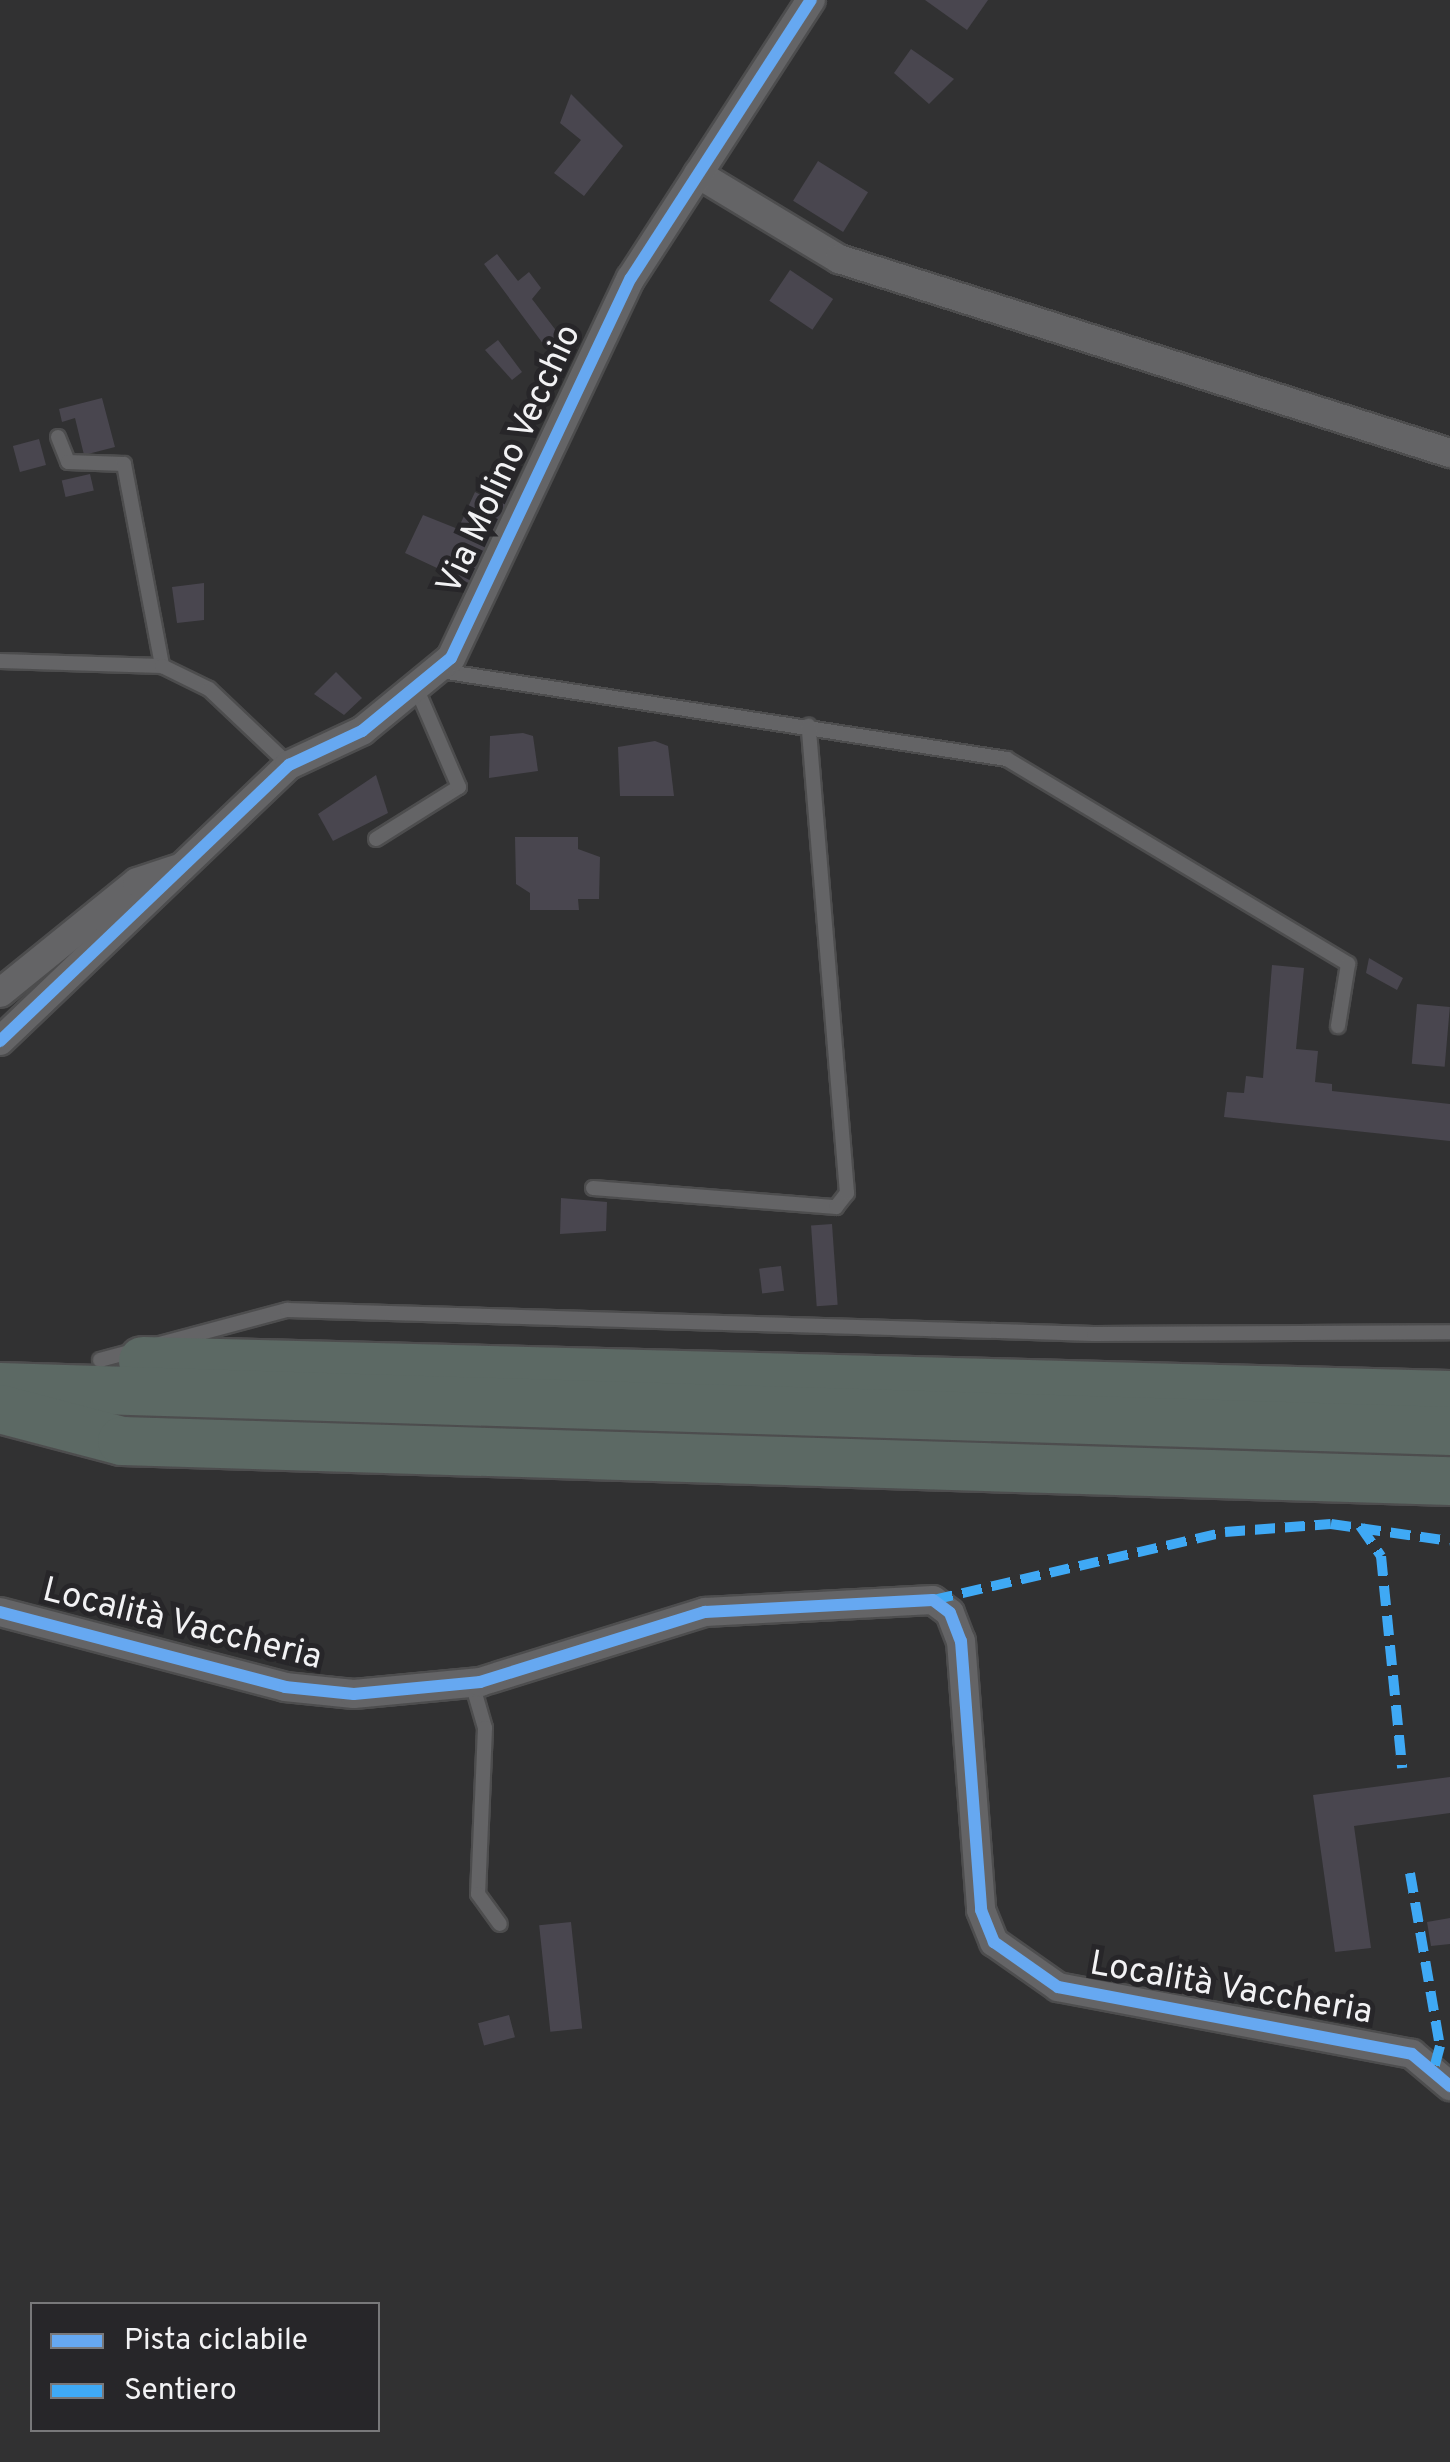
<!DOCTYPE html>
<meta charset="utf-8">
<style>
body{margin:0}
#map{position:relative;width:1450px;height:2462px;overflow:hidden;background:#313132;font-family:Overpass,sans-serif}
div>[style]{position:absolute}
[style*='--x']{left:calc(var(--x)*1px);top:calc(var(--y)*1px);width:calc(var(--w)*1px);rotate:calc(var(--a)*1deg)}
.building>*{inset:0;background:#49464f;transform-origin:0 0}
.roads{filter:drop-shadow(2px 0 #4d4d4e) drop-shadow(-2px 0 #4d4d4e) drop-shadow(0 2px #4d4d4e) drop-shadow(0 -2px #4d4d4e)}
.lane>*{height:14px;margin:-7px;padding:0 7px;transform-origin:7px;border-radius:7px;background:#646466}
.street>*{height:28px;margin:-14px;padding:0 14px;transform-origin:14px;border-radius:14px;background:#646466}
.highway>*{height:48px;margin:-24px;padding:0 24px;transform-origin:24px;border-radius:24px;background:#5c6964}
.quiet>*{height:10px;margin-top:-5px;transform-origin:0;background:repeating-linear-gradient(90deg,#3fa9f5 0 20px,transparent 0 30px)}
.cycleway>*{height:12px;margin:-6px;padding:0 6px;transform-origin:6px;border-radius:6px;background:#66a8f1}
span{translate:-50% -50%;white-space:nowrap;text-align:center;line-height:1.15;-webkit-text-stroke:10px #272629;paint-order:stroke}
.street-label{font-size:35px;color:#f2f2f4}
.legend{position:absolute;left:30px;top:2302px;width:350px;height:130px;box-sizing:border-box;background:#272629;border:2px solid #78787a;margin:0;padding:12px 18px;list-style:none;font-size:30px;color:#f2f2f4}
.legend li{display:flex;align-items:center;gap:20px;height:50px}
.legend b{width:50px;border:2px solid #78787a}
</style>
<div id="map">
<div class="building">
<i style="clip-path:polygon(925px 0,988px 0,967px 30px)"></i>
<i style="clip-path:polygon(911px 49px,954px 79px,929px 104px,894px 73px)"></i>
<i style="clip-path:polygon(571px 94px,623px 146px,584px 196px,554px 173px,581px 140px,560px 123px)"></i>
<i style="left:818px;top:161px;width:59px;height:47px;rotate:32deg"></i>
<i style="clip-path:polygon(497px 254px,518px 281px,529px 272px,541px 288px,532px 299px,564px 341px,547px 349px,484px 264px)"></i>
<i style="left:790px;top:270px;width:52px;height:37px;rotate:34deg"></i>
<i style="clip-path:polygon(498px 340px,522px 372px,512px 380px,485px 350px)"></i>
<i style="clip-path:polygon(102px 398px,115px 447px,84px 455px,75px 418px,62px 422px,59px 409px)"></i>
<i style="left:39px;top:439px;width:27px;height:27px;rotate:75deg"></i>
<i style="left:90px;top:474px;width:17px;height:29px;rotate:77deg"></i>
<i style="clip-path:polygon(496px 483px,514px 492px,471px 584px,405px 553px,423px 515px,458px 529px,475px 492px,489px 499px)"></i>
<i style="clip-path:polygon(204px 583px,204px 620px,177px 623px,172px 587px)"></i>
<i style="clip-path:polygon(336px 672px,362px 698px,344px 715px,314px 694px)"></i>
<i style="clip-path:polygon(523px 733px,533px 736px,538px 771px,489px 778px,490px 736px)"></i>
<i style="clip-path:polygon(655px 741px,668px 746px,674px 796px,620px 796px,618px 747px)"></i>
<i style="clip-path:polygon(376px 775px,388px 813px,333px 841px,318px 814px)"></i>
<i style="clip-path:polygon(515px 837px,578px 837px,578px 849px,600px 857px,599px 899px,578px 899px,579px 910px,530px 910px,530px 893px,516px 884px)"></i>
<i style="clip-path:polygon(1369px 958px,1403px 978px,1397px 990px,1366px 973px)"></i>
<i style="clip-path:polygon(1272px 965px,1304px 968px,1296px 1049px,1318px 1051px,1315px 1082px,1332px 1084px,1332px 1091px,1450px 1104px,1450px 1141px,1224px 1117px,1227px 1092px,1244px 1093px,1246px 1076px,1263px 1078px)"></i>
<i style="left:1417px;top:1004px;width:33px;height:60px;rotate:5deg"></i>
<i style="clip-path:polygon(561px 1198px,607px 1202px,606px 1231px,560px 1234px)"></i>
<i style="left:832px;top:1224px;width:81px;height:21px;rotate:86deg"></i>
<i style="left:781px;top:1266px;width:25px;height:22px;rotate:83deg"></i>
<i style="clip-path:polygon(1450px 1777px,1450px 1813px,1354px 1826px,1371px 1948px,1335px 1952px,1313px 1795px)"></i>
<i style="clip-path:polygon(1450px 1918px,1450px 1944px,1431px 1946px,1427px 1922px)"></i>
<i style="left:571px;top:1922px;width:107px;height:32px;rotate:84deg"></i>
<i style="left:509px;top:2015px;width:23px;height:32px;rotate:75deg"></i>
</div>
<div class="roads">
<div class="lane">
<i style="--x:58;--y:437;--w:27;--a:68"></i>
<i style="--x:68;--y:462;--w:56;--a:2"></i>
<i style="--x:124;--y:464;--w:206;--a:79.3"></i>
<i style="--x:0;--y:661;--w:162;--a:1.8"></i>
<i style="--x:162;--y:666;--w:52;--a:26.1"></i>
<i style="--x:209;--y:689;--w:110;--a:43.5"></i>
<i style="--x:441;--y:671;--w:573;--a:8.84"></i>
<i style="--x:1007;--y:759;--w:398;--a:31"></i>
<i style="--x:1348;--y:964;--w:63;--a:99.2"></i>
<i style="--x:376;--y:839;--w:98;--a:-32.1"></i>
<i style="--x:459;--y:787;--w:103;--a:-113.3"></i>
<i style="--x:593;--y:1188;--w:244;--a:4.5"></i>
<i style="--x:836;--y:1207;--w:18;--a:-52"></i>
<i style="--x:847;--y:1193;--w:469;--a:-94.7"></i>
<i style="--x:100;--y:1360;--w:194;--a:-15"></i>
<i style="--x:287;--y:1310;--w:807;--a:1.7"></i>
<i style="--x:1094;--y:1334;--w:356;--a:-0.3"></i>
<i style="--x:472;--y:1683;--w:47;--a:73.9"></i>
<i style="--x:485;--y:1728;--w:166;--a:92.4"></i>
<i style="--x:478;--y:1894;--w:37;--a:54"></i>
</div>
<div class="street">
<i style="--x:698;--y:174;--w:165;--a:31.1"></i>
<i style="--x:839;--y:259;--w:641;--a:17.62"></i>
<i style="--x:0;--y:993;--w:176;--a:-39"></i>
<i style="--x:137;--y:882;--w:47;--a:-18.4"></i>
<i style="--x:0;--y:1041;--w:400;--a:-43.7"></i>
<i style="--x:289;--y:765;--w:81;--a:-25"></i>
<i style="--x:362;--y:731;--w:115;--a:-39.4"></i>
<i style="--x:451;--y:658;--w:420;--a:-64.7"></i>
<i style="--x:631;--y:278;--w:331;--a:-57.1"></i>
<i style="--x:0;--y:1612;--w:295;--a:14.7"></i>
<i style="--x:285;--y:1687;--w:69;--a:5.8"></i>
<i style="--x:354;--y:1694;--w:127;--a:-5.4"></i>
<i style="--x:480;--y:1682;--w:236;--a:-17.3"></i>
<i style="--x:705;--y:1612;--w:228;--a:-3"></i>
<i style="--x:933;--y:1600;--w:21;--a:37"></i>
<i style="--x:950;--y:1613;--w:30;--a:69"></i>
<i style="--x:961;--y:1641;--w:270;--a:85.7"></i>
<i style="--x:981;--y:1910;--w:35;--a:68"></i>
<i style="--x:994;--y:1942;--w:78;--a:35.1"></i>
<i style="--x:1058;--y:1987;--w:360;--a:10.7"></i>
<i style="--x:1412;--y:2054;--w:50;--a:40.1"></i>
</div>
<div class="highway">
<i style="--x:143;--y:1361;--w:1307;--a:1.49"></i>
<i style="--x:0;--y:1387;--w:1451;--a:1.74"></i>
<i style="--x:0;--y:1409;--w:126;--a:14.7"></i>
<i style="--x:122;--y:1441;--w:1329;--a:1.73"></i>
</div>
</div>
<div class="quiet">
<i style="--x:1360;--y:1526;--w:37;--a:55"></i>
<i style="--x:1381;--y:1556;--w:213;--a:84.3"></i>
<i style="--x:933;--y:1600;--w:300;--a:-13.1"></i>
<i style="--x:1225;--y:1532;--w:106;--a:-4.3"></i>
<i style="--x:1331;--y:1524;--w:120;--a:8.1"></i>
<i style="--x:1410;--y:1873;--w:176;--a:80.2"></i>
<i style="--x:1440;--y:2046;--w:24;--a:105"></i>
</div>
<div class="cycleway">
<i style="--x:0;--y:1041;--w:400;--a:-43.7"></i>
<i style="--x:289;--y:765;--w:81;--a:-25"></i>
<i style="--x:362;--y:731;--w:115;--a:-39.4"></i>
<i style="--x:451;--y:658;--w:420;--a:-64.7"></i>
<i style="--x:631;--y:278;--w:331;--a:-57.1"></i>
<i style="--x:0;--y:1612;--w:295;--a:14.7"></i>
<i style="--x:285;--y:1687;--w:69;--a:5.8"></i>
<i style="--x:354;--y:1694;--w:127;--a:-5.4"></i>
<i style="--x:480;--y:1682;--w:236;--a:-17.3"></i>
<i style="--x:705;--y:1612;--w:228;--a:-3"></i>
<i style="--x:933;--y:1600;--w:21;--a:37"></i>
<i style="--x:950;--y:1613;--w:30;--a:69"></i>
<i style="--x:961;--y:1641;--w:270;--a:85.7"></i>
<i style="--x:981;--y:1910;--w:35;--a:68"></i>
<i style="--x:994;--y:1942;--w:78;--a:35.1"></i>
<i style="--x:1058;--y:1987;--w:360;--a:10.7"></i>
<i style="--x:1412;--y:2054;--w:50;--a:40.1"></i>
</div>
<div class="street-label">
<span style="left:510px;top:460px;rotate:-65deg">Via Molino Vecchio</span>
<span style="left:182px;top:1625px;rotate:14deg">Località Vaccheria</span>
<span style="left:1231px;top:1989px;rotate:10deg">Località Vaccheria</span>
</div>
<ul class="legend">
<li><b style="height:12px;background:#66a8f1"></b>Pista ciclabile</li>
<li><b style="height:12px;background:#3fa9f5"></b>Sentiero</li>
</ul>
</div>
